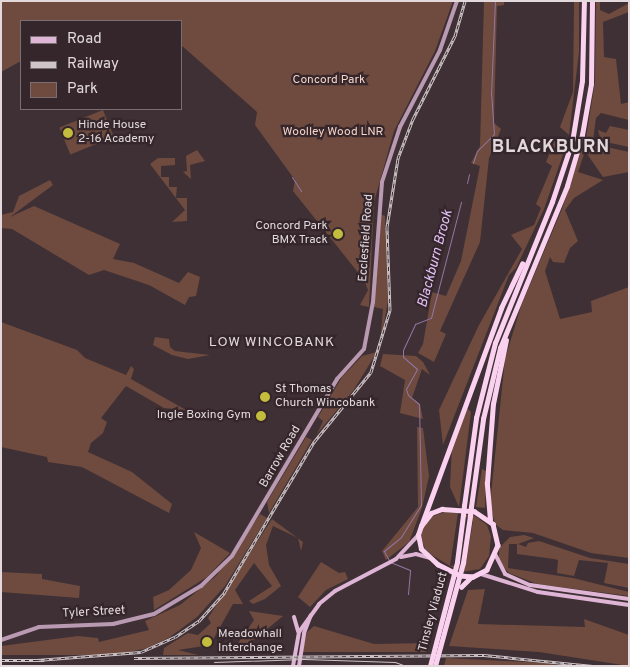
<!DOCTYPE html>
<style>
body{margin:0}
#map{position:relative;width:630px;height:667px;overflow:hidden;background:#3f3035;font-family:Overpass,sans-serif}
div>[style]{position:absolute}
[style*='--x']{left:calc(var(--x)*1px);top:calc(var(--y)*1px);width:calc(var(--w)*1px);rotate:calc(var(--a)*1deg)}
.green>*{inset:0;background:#6e4b3e;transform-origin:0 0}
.stream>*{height:1px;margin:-0.5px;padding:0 0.5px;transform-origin:0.5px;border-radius:0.5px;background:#9276a3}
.secondary>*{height:4px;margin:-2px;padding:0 2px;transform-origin:2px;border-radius:2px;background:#b99ab2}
.primary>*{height:4px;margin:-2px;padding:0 2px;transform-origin:2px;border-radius:2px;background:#deb5d5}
.highway>*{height:4.5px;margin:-2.25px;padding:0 2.25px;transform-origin:2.25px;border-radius:2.25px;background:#fad2f0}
.tram>*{height:1px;margin:-0.5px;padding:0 0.5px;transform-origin:0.5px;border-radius:0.5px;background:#cfc5c8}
.rail>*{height:3px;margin-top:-1.5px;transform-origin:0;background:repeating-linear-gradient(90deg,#34262b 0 4px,#cfc5c8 0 8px);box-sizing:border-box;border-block:1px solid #cfc5c8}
.highway-bridge>*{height:4.5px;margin:-2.25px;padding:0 2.25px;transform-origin:2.25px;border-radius:2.25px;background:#fad2f0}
.dots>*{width:14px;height:14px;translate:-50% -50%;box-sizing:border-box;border:2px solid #34262b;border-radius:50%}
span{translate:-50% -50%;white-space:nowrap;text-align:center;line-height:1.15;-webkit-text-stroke:4.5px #34262b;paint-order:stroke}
.park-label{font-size:12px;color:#f5d3c7}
.poi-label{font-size:12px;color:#e3d9dc}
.left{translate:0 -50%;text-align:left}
.right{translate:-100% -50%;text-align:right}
.street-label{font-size:12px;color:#e3d9dc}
.water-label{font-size:14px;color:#e5c3fa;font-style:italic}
.neighbourhood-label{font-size:14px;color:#e3d9dc;letter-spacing:1px}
.district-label{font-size:18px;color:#e3d9dc;font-weight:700;letter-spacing:1px}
.frame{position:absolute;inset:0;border:2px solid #e3d9dc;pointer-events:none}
.legend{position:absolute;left:20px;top:20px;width:162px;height:90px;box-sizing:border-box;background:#34262b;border:1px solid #7a6e72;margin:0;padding:6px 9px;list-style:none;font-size:15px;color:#e3d9dc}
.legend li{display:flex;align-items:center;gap:10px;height:25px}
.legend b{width:25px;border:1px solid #7a6e72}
</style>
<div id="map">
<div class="green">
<i style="clip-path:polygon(1px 1px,453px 1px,435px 51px,394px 131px,374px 202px,369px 307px,360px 305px,368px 290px,364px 280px,293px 191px,295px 180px,255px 125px,257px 112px,181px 45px,181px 21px,21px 21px,21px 61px,1px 72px)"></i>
<i style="clip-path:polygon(484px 1px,504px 1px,504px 5px,497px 6px,494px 123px,501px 129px,489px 158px,480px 242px,440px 331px,446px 334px,434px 362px,418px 353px,423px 344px,432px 292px,446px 296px,461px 261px,480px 166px,471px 163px,480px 146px)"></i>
<i style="clip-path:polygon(574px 1px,579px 1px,579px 52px,569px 135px,560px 127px,573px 92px)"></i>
<i style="clip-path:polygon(596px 1px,600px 1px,600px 10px,609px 14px,629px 3px,629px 12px,603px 22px,604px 57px,616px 59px,621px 104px,629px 102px,629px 120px,601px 113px,596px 118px,593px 140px,586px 138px,595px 82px)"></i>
<i style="left:103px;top:110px;width:29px;height:47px;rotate:68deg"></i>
<i style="clip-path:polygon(610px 126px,629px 130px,629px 147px,601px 141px,598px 130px,606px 133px)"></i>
<i style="clip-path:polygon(561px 137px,567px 139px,566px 146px,544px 209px,516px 268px,509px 275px,443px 445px,439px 410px,479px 325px,522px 249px,511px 235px,534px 225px,541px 208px,536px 204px,552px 166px,546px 162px,555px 140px)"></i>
<i style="clip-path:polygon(584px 142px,629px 152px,629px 172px,603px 177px,585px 151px,578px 172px,603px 180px,574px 198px,565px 210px,578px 241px,570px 248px,564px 263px,553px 262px,550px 257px,545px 271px,560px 319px,592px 312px,591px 301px,629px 287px,629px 558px,591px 553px,533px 533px,503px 530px,495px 524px,490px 504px,505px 359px,521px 306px,562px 209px)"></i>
<i style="clip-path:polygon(197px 150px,205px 161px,190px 165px,191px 179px,183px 172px,187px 171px,186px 156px)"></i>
<i style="clip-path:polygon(158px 158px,175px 158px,175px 165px,161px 166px,161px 177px,169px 177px,169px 187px,177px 187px,176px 198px,187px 198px,187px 221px,172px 222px,185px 210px,150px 164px)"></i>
<i style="clip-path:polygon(50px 180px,53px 185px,10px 217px,34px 206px,120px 244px,113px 259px,134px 263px,179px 283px,188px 272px,200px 277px,196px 296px,189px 297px,185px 305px,149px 285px,104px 270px,89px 275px,12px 229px,1px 228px,1px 215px,13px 212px,19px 196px)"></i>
<i style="clip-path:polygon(380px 214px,385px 216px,388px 301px,380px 345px,383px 309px,374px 307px)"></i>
<i style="clip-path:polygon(1px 322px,77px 350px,85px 358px,126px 375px,131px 366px,134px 369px,131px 379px,186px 410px,164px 408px,126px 386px,101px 418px,107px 422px,103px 433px,91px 443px,88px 452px,132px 472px,172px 504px,169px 513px,82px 467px,48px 462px,47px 457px,1px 447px)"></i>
<i style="clip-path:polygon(155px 337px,169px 339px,170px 347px,175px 351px,210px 355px,188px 359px,172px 355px,153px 345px)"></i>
<i style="clip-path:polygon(377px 352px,353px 391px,317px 434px,323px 421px,318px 417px,342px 377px,362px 356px)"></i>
<i style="clip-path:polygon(383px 354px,416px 356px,423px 362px,430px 375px,422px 369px,412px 398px,420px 405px,423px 419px,400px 413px,405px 380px,380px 366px)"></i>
<i style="clip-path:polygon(466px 407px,471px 412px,459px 507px,450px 487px,452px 444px)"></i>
<i style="clip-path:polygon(417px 427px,423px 428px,429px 476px,422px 508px,409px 542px,386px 560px,382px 551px,418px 507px)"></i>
<i style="clip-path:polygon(306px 437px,312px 440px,269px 513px,267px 502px)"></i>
<i style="clip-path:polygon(482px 469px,486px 471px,485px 508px,476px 507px)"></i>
<i style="clip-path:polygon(445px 512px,458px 513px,450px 566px,466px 564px,473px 521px,461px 514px,475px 516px,487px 525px,491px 537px,489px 556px,480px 569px,462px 572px,450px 566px,432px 555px,425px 549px,421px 536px,424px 525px,433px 516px)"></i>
<i style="clip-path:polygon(260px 514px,267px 518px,225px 586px,197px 617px,170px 637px,148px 648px,115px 655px,1px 655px,1px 646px,78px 636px,98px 638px,99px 642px,149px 630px,145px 621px,180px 605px,216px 576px)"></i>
<i style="clip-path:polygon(272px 519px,303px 542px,301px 551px,298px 538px,273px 526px,266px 545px,269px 565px,281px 586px,265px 599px,253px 604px,249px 601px,272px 586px,254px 563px,235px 590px,243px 604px,233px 604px,210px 645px,178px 650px,198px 655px,163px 655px,164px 648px,188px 633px,198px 635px,211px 623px,208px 618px)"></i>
<i style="clip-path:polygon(194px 532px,230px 553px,207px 577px,154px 610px,153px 597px,169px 590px,191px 570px,201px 548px)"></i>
<i style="clip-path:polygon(524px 535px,534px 538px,518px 544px,526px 547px,528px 543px,539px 541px,590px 558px,629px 564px,629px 588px,604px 583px,608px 563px,579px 560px,574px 576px,557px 573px,558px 560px,554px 559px,517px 554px,517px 544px,509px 544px,508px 568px,573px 578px,629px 592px,629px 596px,537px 584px,509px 573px,499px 562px,499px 548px,510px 537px)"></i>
<i style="clip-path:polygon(321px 562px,339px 573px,345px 572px,348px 579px,326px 590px,310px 607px,298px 597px)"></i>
<i style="clip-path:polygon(1px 572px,42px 574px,42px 579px,80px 586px,79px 598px,1px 592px)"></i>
<i style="clip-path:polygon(485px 589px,478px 624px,585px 627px,584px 619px,629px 635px,629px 666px,539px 652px,449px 646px,468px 590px)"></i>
<i style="clip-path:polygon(249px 611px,283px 616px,254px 640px,251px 651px,231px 653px,254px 620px)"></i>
<i style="clip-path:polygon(314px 626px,374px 644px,430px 643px,428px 652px,302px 652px,307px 632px)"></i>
<i style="clip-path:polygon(446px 658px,546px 663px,563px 666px,444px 666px)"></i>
</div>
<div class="stream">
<i style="--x:473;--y:163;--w:13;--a:-72"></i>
<i style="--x:477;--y:151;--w:24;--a:-45"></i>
<i style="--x:494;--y:134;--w:39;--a:-94"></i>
<i style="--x:491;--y:95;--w:94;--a:-87.6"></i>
<i style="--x:292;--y:177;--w:17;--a:57"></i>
<i style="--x:467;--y:183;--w:9;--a:-77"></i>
<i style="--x:408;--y:594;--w:24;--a:-85"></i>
<i style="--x:410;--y:570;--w:22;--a:-158"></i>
<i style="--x:390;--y:562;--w:13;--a:-119"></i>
<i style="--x:384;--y:551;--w:22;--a:-39"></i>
<i style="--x:401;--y:537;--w:38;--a:-58"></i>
<i style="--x:421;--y:505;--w:101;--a:-91.1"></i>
<i style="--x:419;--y:404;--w:14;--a:-141"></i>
<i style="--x:408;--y:395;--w:6;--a:-108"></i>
<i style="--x:406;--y:389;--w:23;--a:-61"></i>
<i style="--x:417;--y:369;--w:18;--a:-139"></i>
<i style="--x:403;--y:357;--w:7;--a:-90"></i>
<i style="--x:403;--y:350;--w:29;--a:-65"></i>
<i style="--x:415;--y:324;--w:17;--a:-21"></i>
<i style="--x:431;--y:318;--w:120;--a:-75.5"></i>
</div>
<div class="secondary">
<i style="--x:1;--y:640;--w:40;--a:-18.9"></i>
<i style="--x:39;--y:627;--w:74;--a:-2.3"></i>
<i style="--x:113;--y:624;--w:42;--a:-13.7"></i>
<i style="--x:154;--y:614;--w:55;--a:-30.8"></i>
<i style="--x:201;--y:586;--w:43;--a:-44.1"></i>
<i style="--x:232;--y:556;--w:206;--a:-59.3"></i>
<i style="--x:337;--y:379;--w:40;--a:-48"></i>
<i style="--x:364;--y:349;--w:48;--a:-79.2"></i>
<i style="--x:373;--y:302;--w:120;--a:-85.7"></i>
<i style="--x:382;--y:182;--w:58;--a:-71.9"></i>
<i style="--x:400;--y:127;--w:87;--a:-62.5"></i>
<i style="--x:440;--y:50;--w:52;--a:-70.9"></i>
</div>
<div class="primary">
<i style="--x:495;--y:554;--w:22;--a:63"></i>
<i style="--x:505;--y:574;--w:27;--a:24"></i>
<i style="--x:530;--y:585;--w:100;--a:8"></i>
<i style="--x:401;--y:557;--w:15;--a:-11"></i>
<i style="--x:416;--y:554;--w:15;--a:16"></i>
<i style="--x:481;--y:574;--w:60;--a:17.5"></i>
<i style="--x:538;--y:592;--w:92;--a:8.1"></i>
<i style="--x:294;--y:617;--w:15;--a:74"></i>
<i style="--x:293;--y:666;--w:35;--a:-80"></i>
<i style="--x:299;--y:632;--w:34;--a:-54"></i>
<i style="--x:319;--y:604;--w:21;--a:-39"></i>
<i style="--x:335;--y:591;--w:69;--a:-27.7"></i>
<i style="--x:396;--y:559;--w:33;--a:-47"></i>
<i style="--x:299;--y:666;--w:33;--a:-81"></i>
<i style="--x:304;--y:633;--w:19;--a:-69"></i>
</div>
<div class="highway">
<i style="--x:464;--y:506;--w:89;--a:-82.2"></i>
<i style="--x:476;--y:418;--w:77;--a:-75.8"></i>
<i style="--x:495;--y:343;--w:152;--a:-68"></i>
<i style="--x:552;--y:202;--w:63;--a:-71.6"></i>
<i style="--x:572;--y:142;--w:62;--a:-80.7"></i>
<i style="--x:582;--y:81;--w:80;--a:-88.6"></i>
<i style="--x:471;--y:507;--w:89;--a:-82.2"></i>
<i style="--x:483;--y:419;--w:73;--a:-76.5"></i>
<i style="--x:500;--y:348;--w:175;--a:-67.5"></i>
<i style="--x:567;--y:186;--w:53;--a:-73.6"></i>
<i style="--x:582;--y:135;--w:52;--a:-80"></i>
<i style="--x:591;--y:84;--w:83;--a:-89.3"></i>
<i style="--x:442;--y:509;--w:32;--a:4"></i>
<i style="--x:474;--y:511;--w:23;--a:34"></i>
<i style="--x:493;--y:524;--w:22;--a:77"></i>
<i style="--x:498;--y:545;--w:27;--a:114"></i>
<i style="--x:487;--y:570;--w:16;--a:153"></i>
<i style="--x:473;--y:577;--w:13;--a:-176"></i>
<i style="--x:460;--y:576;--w:25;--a:-153"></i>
<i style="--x:438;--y:565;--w:23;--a:-137"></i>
<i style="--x:421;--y:549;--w:14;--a:-102"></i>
<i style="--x:418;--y:535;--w:9;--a:-72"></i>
<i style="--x:421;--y:526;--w:16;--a:-52"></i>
<i style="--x:431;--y:513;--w:12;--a:-20"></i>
<i style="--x:490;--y:520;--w:37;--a:-95"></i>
<i style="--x:487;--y:483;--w:79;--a:-85.7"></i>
<i style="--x:493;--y:404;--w:65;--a:-78.5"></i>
<i style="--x:421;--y:526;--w:232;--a:-69.8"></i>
<i style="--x:501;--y:308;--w:49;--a:-64.5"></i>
<i style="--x:457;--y:562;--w:47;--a:-82.7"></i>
<i style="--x:463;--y:563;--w:48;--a:-81.5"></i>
<i style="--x:461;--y:587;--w:14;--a:-45"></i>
</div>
<div class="tram">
<i style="--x:214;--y:662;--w:90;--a:-1.9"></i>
<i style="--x:304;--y:659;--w:91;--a:1.9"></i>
<i style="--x:395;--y:662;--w:12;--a:20"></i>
</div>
<div class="rail">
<i style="--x:134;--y:658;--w:350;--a:-0.5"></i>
<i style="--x:484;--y:655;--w:112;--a:5.7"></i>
<i style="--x:1;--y:660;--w:43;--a:0"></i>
<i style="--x:37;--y:660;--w:104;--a:-4.4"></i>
<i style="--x:141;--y:652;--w:37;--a:-24"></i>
<i style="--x:175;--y:637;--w:29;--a:-34"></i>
<i style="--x:199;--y:621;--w:38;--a:-48"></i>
<i style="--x:224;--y:593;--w:176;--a:-59.2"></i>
<i style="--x:314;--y:442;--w:90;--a:-50.8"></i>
<i style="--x:371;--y:372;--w:65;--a:-73"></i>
<i style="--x:390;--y:310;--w:83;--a:-92.1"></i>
<i style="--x:387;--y:227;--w:70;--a:-80.9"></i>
<i style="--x:398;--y:158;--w:42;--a:-69"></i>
<i style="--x:413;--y:119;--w:93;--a:-63.2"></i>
<i style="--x:455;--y:36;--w:36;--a:-74"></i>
</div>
<div class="highway-bridge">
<i style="--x:463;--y:515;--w:9;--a:-84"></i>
<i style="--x:470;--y:516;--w:9;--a:-84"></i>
<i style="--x:430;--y:666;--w:107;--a:-75.4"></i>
<i style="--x:435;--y:666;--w:107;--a:-74.8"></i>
</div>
<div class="dots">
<i style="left:68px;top:133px;background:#c4bc3d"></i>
<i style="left:338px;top:234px;background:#c4bc3d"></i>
<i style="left:265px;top:397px;background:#c4bc3d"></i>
<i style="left:261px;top:416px;background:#c4bc3d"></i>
<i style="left:207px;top:642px;background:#c4bc3d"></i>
</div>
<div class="park-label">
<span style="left:329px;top:81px">Concord Park</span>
<span style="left:333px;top:133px">Woolley Wood LNR</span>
</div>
<div class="poi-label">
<span class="left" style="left:78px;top:133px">Hinde House<br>2-16 Academy</span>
<span class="right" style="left:328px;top:234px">Concord Park<br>BMX Track</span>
<span class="left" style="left:275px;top:397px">St Thomas<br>Church Wincobank</span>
<span class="right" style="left:251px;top:416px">Ingle Boxing Gym</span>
<span class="left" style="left:218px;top:642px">Meadowhall<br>Interchange</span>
</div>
<div class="street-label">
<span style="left:367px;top:238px;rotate:-86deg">Ecclesfield Road</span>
<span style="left:281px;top:457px;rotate:-60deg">Barrow Road</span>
<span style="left:434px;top:612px;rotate:-75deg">Tinsley Viaduct</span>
<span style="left:94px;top:613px;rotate:-3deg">Tyler Street</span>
</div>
<div class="water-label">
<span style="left:436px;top:259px;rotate:-75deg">Blackburn Brook</span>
</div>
<div class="neighbourhood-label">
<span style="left:272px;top:343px">LOW WINCOBANK</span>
</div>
<div class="district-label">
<span style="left:551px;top:148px">BLACKBURN</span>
</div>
<div class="frame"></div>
<ul class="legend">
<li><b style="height:6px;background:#deb5d5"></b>Road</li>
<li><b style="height:6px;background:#cfc5c8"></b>Railway</li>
<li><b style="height:14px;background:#6e4b3e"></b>Park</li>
</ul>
</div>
